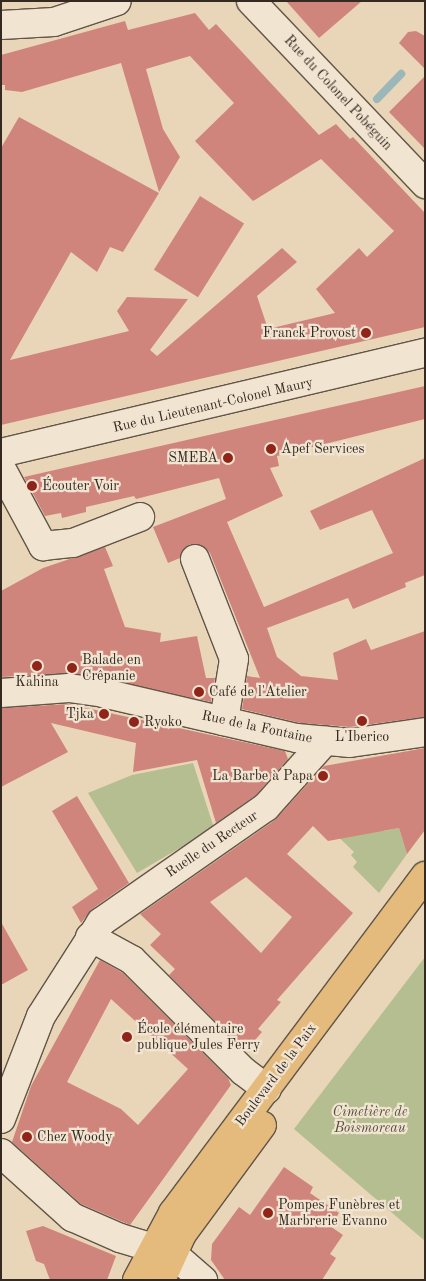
<!DOCTYPE html>
<meta charset="utf-8">
<style>
body{margin:0}
#map{position:relative;width:426px;height:1281px;overflow:hidden;background:#e9d6b8;font-family:"Old Standard TT",serif}
div>[style]{position:absolute}
[style*='--x']{left:calc(var(--x)*1px);top:calc(var(--y)*1px);width:calc(var(--w)*1px);rotate:calc(var(--a)*1deg)}
.green>*{inset:0;background:#b4be90}
.stream>*{height:8px;margin:-4px;padding:0 4px;transform-origin:4px;border-radius:4px;background:#9bb7b9}
.building>*{inset:0;background:#d0857c;transform-origin:0 0}
.roads{filter:drop-shadow(1px 0 #615548) drop-shadow(-1px 0 #615548) drop-shadow(0 1px #615548) drop-shadow(0 -1px #615548)}
.minor>*{height:28px;margin:-14px;padding:0 14px;transform-origin:14px;border-radius:14px;background:#f1e4d1}
.major>*{height:28px;margin:-14px;padding:0 14px;transform-origin:14px;border-radius:14px;background:#e4bb7c}
.dots>*{width:14px;height:14px;translate:-50% -50%;box-sizing:border-box;border:2px solid #f1e4d1;border-radius:50%}
span{translate:-50% -50%;white-space:nowrap;text-align:center;line-height:1.15;-webkit-text-stroke:4.5px #f1e4d1;paint-order:stroke}
.street-label{font-size:14px;color:#342a22}
.poi-label{font-size:14px;color:#342a22}
.right{translate:-100% -50%;text-align:right}
.left{translate:0 -50%;text-align:left}
.park-label{font-size:14px;color:#544f3e;font-style:italic}
.frame{position:absolute;inset:0;border:2px solid #342a22;pointer-events:none}
</style>
<div id="map">
<div class="green">
<i style="clip-path:polygon(193px 763px,214px 828px,137px 873px,88px 793px,132px 775px)"></i>
<i style="clip-path:polygon(380px 808px,384px 831px,399px 828px,407px 854px,379px 893px,353px 867px,357px 862px,351px 855px,354px 852px,322px 821px)"></i>
<i style="clip-path:polygon(425px 957px,425px 1241px,294px 1129px)"></i>
</div>
<div class="stream">
<i style="--x:377;--y:99;--w:35;--a:-46"></i>
</div>
<div class="building">
<i style="clip-path:polygon(286px 1px,362px 1px,319px 38px)"></i>
<i style="clip-path:polygon(195px 13px,209px 30px,216px 24px,319px 135px,336px 124px,350px 139px,353px 137px,425px 213px,425px 327px,1px 425px,1px 148px,19px 117px,159px 193px,123px 252px,110px 247px,97px 272px,71px 252px,10px 360px,129px 331px,117px 311px,127px 297px,188px 299px,150px 350px,157px 356px,282px 248px,297px 262px,257px 296px,268px 329px,335px 313px,316px 289px,359px 248px,367px 257px,394px 231px,321px 159px,253px 201px,195px 141px,234px 103px,190px 56px,146px 69px,163px 129px,180px 157px,159px 192px,121px 63px,22px 92px,5px 90px,5px 85px,1px 85px,1px 55px,125px 21px,128px 30px)"></i>
<i style="clip-path:polygon(416px 31px,425px 36px,425px 69px,399px 43px,408px 32px)"></i>
<i style="clip-path:polygon(425px 76px,425px 149px,389px 112px)"></i>
<i style="left:200px;top:196px;width:52px;height:87px;rotate:32deg"></i>
<i style="clip-path:polygon(425px 386px,425px 419px,277px 456px,279px 466px,270px 468px,283px 496px,227px 522px,264px 607px,393px 553px,372px 510px,320px 530px,310px 511px,425px 458px,425px 575px,405px 583px,406px 587px,353px 609px,348px 598px,267px 628px,277px 657px,301px 676px,338px 680px,333px 653px,366px 639px,371px 650px,425px 631px,425px 717px,350px 727px,300px 723px,242px 709px,247px 676px,260px 678px,210px 553px,204px 547px,190px 544px,183px 550px,180px 558px,168px 563px,153px 527px,226px 499px,219px 478px,136px 499px,134px 496px,86px 507px,86px 512px,62px 518px,61px 513px,45px 516px,24px 477px)"></i>
<i style="clip-path:polygon(105px 547px,113px 566px,104px 569px,125px 627px,161px 633px,160px 642px,197px 636px,206px 678px,215px 678px,211px 702px,71px 673px,1px 677px,1px 591px,43px 568px)"></i>
<i style="clip-path:polygon(68px 704px,285px 751px,288px 759px,256px 795px,216px 823px,197px 760px,133px 772px,136px 743px,51px 723px,68px 752px,1px 787px,1px 708px)"></i>
<i style="clip-path:polygon(evenodd,425px 748px,425px 830px,407px 854px,399px 828px,328px 841px,313px 826px,287px 854px,353px 913px,277px 1000px,281px 1002px,258px 1029px,262px 1032px,249px 1047px,242px 1048px,169px 975px,175px 969px,150px 945px,161px 934px,140px 914px,275px 820px,324px 766px,425px 748px,246px 877px,292px 917px,261px 953px,210px 902px,246px 877px)"></i>
<i style="clip-path:polygon(77px 796px,129px 883px,92px 909px,81px 923px,72px 907px,98px 889px,52px 811px)"></i>
<i style="clip-path:polygon(1px 922px,28px 970px,1px 985px)"></i>
<i style="clip-path:polygon(evenodd,100px 960px,123px 973px,228px 1078px,231px 1085px,130px 1225px,81px 1204px,12px 1142px,31px 1086px,100px 960px,111px 999px,188px 1069px,138px 1125px,121px 1109px,67px 1082px,111px 999px)"></i>
<i style="clip-path:polygon(284px 1167px,313px 1187px,310px 1193px,339px 1213px,330px 1226px,343px 1235px,330px 1254px,336px 1258px,322px 1280px,225px 1280px,211px 1260px,212px 1244px,239px 1207px,250px 1215px)"></i>
<i style="clip-path:polygon(43px 1226px,116px 1256px,107px 1280px,50px 1280px,44px 1264px,36px 1261px,26px 1231px)"></i>
</div>
<div class="roads">
<div class="minor">
<i style="--x:251;--y:1;--w:253;--a:46.4"></i>
<i style="--x:1;--y:25;--w:53;--a:-3.2"></i>
<i style="--x:54;--y:22;--w:66;--a:-18.4"></i>
<i style="--x:1;--y:453;--w:436;--a:-13.3"></i>
<i style="--x:1;--y:468;--w:89;--a:61.7"></i>
<i style="--x:43;--y:546;--w:30;--a:-6"></i>
<i style="--x:73;--y:543;--w:72;--a:-21.2"></i>
<i style="--x:195;--y:559;--w:107;--a:68.7"></i>
<i style="--x:234;--y:659;--w:63;--a:99.2"></i>
<i style="--x:1;--y:693;--w:68;--a:-4.2"></i>
<i style="--x:69;--y:688;--w:34;--a:8"></i>
<i style="--x:103;--y:693;--w:199;--a:13.1"></i>
<i style="--x:297;--y:738;--w:53;--a:5.4"></i>
<i style="--x:350;--y:743;--w:76;--a:-8.3"></i>
<i style="--x:90;--y:937;--w:48;--a:28.7"></i>
<i style="--x:132;--y:960;--w:157;--a:45"></i>
<i style="--x:243;--y:1071;--w:30;--a:37"></i>
<i style="--x:1;--y:1119;--w:110;--a:-68.8"></i>
<i style="--x:41;--y:1016;--w:112;--a:-57.4"></i>
<i style="--x:101;--y:922;--w:201;--a:-34.9"></i>
<i style="--x:266;--y:807;--w:89;--a:-48.2"></i>
<i style="--x:1;--y:1153;--w:96;--a:42"></i>
<i style="--x:72;--y:1217;--w:52;--a:23.6"></i>
<i style="--x:120;--y:1238;--w:55;--a:16.8"></i>
<i style="--x:173;--y:1254;--w:40;--a:41"></i>
</div>
<div class="major">
<i style="--x:137;--y:1280;--w:76;--a:-61.8"></i>
<i style="--x:173;--y:1213;--w:421;--a:-53.2"></i>
<i style="--x:161;--y:1280;--w:51;--a:-65.5"></i>
<i style="--x:182;--y:1234;--w:135;--a:-53.7"></i>
</div>
</div>
<div class="dots">
<i style="left:366px;top:333px;background:#8f2418"></i>
<i style="left:271px;top:449px;background:#8f2418"></i>
<i style="left:228px;top:458px;background:#8f2418"></i>
<i style="left:32px;top:486px;background:#8f2418"></i>
<i style="left:37px;top:666px;background:#8f2418"></i>
<i style="left:72px;top:668px;background:#8f2418"></i>
<i style="left:199px;top:692px;background:#8f2418"></i>
<i style="left:104px;top:714px;background:#8f2418"></i>
<i style="left:362px;top:721px;background:#8f2418"></i>
<i style="left:134px;top:722px;background:#8f2418"></i>
<i style="left:323px;top:776px;background:#8f2418"></i>
<i style="left:127px;top:1037px;background:#8f2418"></i>
<i style="left:27px;top:1137px;background:#8f2418"></i>
<i style="left:268px;top:1213px;background:#8f2418"></i>
</div>
<div class="street-label">
<span style="left:338px;top:93px;rotate:47deg">Rue du Colonel Pobéguin</span>
<span style="left:213px;top:405px;rotate:-13deg">Rue du Lieutenant-Colonel Maury</span>
<span style="left:257px;top:727px;rotate:12deg">Rue de la Fontaine</span>
<span style="left:212px;top:844px;rotate:-34deg">Ruelle du Recteur</span>
<span style="left:276px;top:1075px;rotate:-53deg">Boulevard de la Paix</span>
</div>
<div class="poi-label">
<span class="right" style="left:356px;top:333px">Franck Provost</span>
<span class="left" style="left:281px;top:449px">Apef Services</span>
<span class="right" style="left:218px;top:458px">SMEBA</span>
<span class="left" style="left:42px;top:486px">Écouter Voir</span>
<span class="left" style="left:82px;top:668px">Balade en<br>Crêpanie</span>
<span style="left:37px;top:682px">Kahina</span>
<span class="left" style="left:209px;top:692px">Café de l'Atelier</span>
<span class="right" style="left:94px;top:714px">Tjka</span>
<span class="left" style="left:144px;top:722px">Ryoko</span>
<span style="left:362px;top:737px">L'Iberico</span>
<span class="right" style="left:313px;top:776px">La Barbe à Papa</span>
<span class="left" style="left:137px;top:1037px">École élémentaire<br>publique Jules Ferry</span>
<span class="left" style="left:37px;top:1137px">Chez Woody</span>
<span class="left" style="left:278px;top:1213px">Pompes Funèbres et<br>Marbrerie Evanno</span>
</div>
<div class="park-label">
<span style="left:370px;top:1120px">Cimetière de<br>Boismoreau</span>
</div>
<div class="frame"></div>
</div>
